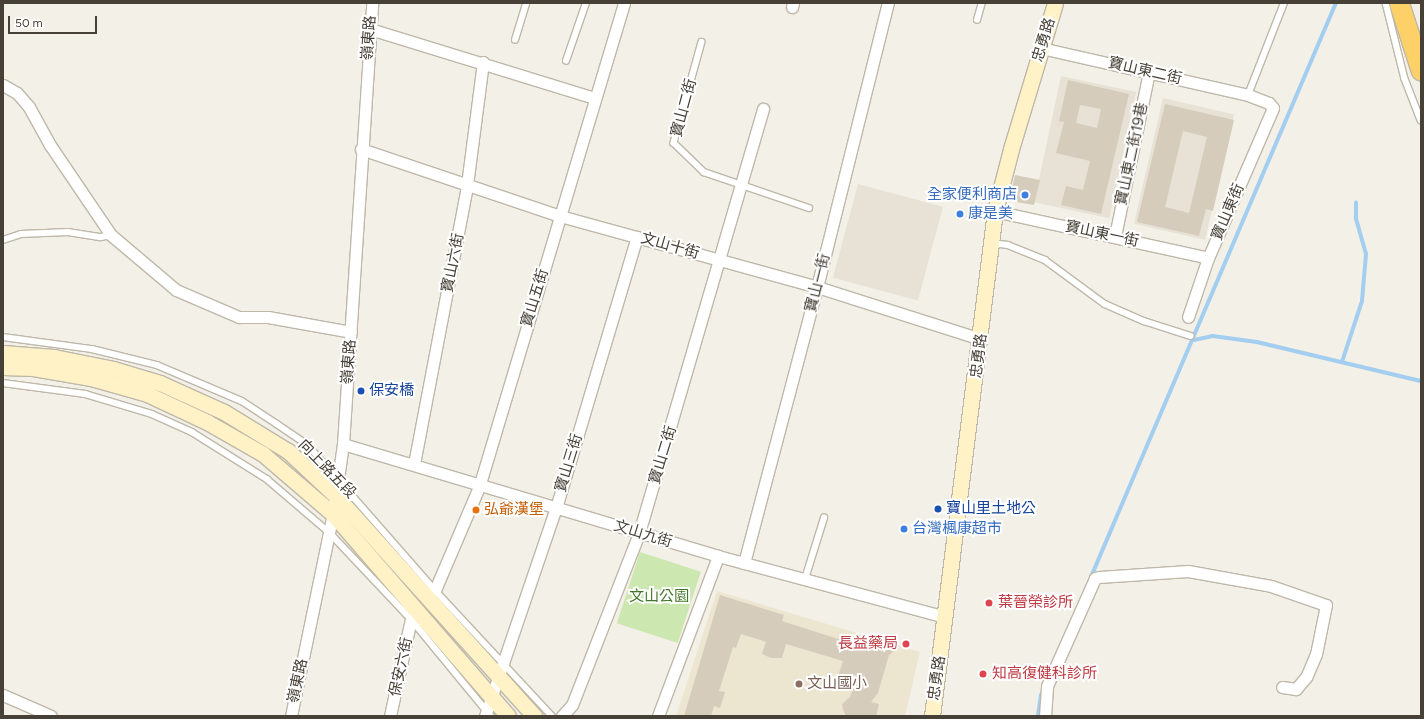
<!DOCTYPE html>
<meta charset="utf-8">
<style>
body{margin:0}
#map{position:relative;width:1424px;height:719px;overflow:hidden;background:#f3f0e7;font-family:Figtree,"Noto Sans TC",sans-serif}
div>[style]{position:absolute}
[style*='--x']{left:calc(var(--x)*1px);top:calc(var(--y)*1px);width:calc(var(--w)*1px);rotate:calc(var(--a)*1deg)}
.residential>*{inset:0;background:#e7e2d5;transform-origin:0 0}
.education>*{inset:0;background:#ece6d1}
.green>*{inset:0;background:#cce7b0;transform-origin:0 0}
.stream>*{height:3.5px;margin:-1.75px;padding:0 1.75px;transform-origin:1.75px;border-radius:1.75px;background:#a3cef0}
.building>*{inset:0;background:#d5ccbc}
.roads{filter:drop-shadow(1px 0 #bfb8a9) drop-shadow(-1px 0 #bfb8a9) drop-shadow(0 1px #bfb8a9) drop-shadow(0 -1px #bfb8a9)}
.lane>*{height:5.5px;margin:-2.75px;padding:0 2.75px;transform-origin:2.75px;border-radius:2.75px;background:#fff}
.street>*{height:11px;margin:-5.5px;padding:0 5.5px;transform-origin:5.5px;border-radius:5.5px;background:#fff}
.secondary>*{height:15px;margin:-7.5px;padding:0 7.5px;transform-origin:7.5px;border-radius:7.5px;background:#fef2c6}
.highway>*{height:19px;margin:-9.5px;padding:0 9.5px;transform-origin:9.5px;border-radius:9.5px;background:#fdd068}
.dots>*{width:11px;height:11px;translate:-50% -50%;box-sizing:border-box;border:2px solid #fff;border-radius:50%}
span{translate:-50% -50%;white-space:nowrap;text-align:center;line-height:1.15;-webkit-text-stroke:4px #fff;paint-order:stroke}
.street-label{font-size:15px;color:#464036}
.shop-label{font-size:15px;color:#366cbe}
.right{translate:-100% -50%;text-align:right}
.left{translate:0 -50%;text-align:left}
.transit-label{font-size:15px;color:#164399}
.food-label{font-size:15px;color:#c56008}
.park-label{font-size:15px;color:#447829}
.health-label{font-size:15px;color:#be3a42}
.education-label{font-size:15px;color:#785e54}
.frame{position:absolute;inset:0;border:4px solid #464036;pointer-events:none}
.scale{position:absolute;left:8px;top:16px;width:89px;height:18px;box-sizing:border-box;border:2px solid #464036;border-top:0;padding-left:5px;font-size:12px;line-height:14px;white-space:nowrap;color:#464036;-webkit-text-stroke:3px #fff;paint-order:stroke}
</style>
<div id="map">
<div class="residential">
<i style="left:1061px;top:76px;width:77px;height:129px;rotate:12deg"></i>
<i style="left:1163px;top:98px;width:73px;height:129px;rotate:13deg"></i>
<i style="left:858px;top:184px;width:88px;height:97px;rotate:15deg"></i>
</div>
<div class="education">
<i style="clip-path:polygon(717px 591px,920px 652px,905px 716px,676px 716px)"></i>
</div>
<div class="green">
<i style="left:640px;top:552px;width:64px;height:75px;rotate:18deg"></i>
</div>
<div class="stream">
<i style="--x:1194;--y:340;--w:19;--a:-12"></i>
<i style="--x:1213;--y:336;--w:44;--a:7.8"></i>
<i style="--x:1257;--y:342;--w:169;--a:13.4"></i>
<i style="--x:1342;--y:362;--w:64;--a:-71.8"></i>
<i style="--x:1362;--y:301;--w:47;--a:-85.1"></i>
<i style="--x:1366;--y:254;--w:37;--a:-106"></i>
<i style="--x:1356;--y:218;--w:15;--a:-90"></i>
<i style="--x:1091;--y:577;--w:624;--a:-66.89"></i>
<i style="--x:1038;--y:716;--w:21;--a:-82"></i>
</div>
<div class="building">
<i style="clip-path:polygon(evenodd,1068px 80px,1129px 94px,1101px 214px,1061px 205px,1066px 186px,1083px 190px,1090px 161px,1056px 153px,1064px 122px,1059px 121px,1068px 80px,1080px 105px,1101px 109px,1097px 128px,1076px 123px,1080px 105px)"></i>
<i style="clip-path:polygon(evenodd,1165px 104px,1234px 120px,1213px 211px,1206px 209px,1199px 236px,1137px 222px,1165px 104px,1183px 131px,1207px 137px,1189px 213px,1165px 207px,1183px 131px)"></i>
<i style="clip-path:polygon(1015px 175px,1040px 180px,1034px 205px,1016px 202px,1012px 188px)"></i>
<i style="clip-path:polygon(720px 595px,784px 615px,782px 621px,863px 647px,866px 638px,890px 646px,893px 652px,889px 655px,878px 693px,871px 702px,879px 704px,876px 716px,846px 716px,843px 710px,842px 704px,850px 697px,858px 675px,838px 676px,843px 661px,786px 644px,782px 658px,771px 658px,762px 654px,766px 642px,741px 634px,736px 648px,733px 647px,719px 691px,725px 692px,720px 708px,714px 706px,711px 716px,684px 716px)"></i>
</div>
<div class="roads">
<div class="lane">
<i style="--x:1386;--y:3;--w:78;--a:76"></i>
<i style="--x:1405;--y:79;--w:44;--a:68.7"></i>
<i style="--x:977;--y:20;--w:18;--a:-74"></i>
<i style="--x:515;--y:40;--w:39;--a:-73"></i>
<i style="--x:702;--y:42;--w:105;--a:105.5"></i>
<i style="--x:674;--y:143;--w:42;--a:44"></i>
<i style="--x:704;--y:172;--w:111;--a:18.9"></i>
<i style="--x:566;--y:61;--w:61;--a:-71"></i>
<i style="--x:1248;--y:95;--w:99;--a:-68.6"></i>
<i style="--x:3;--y:240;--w:19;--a:-18"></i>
<i style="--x:21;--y:234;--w:47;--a:-2.4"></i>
<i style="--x:68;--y:232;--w:33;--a:9"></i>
<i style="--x:101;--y:237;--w:10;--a:-11"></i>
<i style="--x:992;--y:243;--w:16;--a:7"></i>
<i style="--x:1008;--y:245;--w:40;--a:22"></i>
<i style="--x:1045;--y:260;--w:74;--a:36.3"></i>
<i style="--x:1105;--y:304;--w:43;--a:23.6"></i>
<i style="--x:1144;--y:321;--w:49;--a:17.7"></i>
<i style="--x:3;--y:337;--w:90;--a:7.7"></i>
<i style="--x:92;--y:349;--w:67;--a:13.8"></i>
<i style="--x:157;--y:365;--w:92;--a:23"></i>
<i style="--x:242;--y:401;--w:42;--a:33.3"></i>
<i style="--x:277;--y:424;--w:37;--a:34"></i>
<i style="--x:308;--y:445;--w:193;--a:48.8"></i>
<i style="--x:435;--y:590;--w:172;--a:47.1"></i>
<i style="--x:3;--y:383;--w:83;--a:7.6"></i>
<i style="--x:85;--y:394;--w:70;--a:16.6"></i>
<i style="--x:152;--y:414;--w:44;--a:24.2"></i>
<i style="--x:192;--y:432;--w:89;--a:32.1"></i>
<i style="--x:267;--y:479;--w:83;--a:40.6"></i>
<i style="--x:330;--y:533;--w:118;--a:46.7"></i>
<i style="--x:411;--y:619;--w:126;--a:50.5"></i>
<i style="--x:805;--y:579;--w:64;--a:-72.7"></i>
</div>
<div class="street">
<i style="--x:792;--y:7;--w:4;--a:-76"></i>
<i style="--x:370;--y:29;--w:234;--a:17.1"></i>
<i style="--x:1041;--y:48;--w:212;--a:12.8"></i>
<i style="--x:1248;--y:95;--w:22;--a:21"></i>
<i style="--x:1269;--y:103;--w:6;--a:51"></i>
<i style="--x:1273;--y:108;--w:163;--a:113.4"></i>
<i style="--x:1208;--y:258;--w:62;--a:108.7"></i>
<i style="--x:3;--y:85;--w:16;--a:30"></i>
<i style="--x:17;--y:93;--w:18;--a:49"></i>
<i style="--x:29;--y:107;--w:43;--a:61.1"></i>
<i style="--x:50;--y:145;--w:109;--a:55.9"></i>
<i style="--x:111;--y:235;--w:85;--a:40.2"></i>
<i style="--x:176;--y:290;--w:69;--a:23.2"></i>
<i style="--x:239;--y:317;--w:29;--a:0"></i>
<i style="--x:268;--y:317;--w:84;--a:10.2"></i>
<i style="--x:361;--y:149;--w:210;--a:18.6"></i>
<i style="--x:560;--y:216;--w:267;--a:15.4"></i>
<i style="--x:817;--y:287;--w:172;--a:17.6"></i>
<i style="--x:995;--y:211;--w:218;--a:12.4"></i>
<i style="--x:1115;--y:236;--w:167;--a:-78.3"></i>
<i style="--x:343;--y:444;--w:391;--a:16.6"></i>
<i style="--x:718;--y:556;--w:236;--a:15"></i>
<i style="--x:414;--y:464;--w:284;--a:-79.2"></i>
<i style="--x:467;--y:185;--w:124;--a:-82.6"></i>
<i style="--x:744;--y:563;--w:285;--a:-75.2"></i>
<i style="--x:817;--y:287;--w:293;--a:-76"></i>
<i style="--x:435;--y:590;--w:112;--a:-66.9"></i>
<i style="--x:479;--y:487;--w:505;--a:-73.32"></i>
<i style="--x:3;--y:695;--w:52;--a:23.6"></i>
<i style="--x:291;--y:716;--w:206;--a:-78.3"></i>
<i style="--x:333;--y:514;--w:71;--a:-81.9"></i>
<i style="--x:343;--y:444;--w:442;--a:-86.2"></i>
<i style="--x:390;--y:716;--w:99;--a:-77.8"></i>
<i style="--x:485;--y:716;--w:220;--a:-71.2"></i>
<i style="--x:556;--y:508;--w:283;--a:-73.4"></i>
<i style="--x:562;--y:716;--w:15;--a:-48"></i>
<i style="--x:572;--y:705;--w:185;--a:-68.7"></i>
<i style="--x:639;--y:533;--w:442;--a:-73.7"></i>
<i style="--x:658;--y:716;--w:171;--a:-69.4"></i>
<i style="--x:1045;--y:716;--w:30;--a:-86"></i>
<i style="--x:1047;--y:686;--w:118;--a:-66"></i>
<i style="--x:1095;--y:578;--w:4;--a:-14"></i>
<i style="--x:1099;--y:577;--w:89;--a:-3.9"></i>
<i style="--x:1188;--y:571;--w:84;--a:10.2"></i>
<i style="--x:1271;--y:586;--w:58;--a:19.1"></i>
<i style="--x:1326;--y:605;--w:50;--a:101.5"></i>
<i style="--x:1316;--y:654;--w:25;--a:113"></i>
<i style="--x:1306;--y:677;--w:16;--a:130"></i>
<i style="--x:1296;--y:689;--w:14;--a:-172"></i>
</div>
<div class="secondary">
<i style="--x:3;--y:353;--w:51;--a:4.5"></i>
<i style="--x:54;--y:357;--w:60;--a:11.5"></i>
<i style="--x:113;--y:369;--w:49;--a:16.6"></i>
<i style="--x:160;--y:383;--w:70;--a:24.4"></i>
<i style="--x:224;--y:412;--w:75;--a:31.4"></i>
<i style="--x:288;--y:451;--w:67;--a:43.2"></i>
<i style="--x:337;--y:497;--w:295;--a:48"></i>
<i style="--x:3;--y:367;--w:30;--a:2"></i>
<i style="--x:33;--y:368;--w:59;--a:9.8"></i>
<i style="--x:91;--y:378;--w:58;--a:15.9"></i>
<i style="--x:147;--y:394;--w:66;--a:25"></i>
<i style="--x:207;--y:422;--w:64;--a:29.7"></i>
<i style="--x:263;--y:454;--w:92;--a:40.6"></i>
<i style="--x:333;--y:514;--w:267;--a:49.1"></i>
<i style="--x:932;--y:716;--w:509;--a:-82.89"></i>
<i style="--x:995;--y:211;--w:64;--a:-75.5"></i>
<i style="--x:1011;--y:149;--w:152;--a:-73.2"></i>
</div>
<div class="highway">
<i style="--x:1399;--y:3;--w:71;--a:72.1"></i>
</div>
</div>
<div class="dots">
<i style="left:1025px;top:195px;background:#3f7fe0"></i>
<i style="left:960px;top:214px;background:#3f7fe0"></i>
<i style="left:361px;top:391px;background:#1a4fb4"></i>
<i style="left:938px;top:509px;background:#1a4fb4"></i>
<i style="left:476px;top:510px;background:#e8710a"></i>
<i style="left:904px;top:529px;background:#3f7fe0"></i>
<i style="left:989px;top:603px;background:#e0444e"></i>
<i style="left:906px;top:644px;background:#e0444e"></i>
<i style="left:983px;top:674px;background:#e0444e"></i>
<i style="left:799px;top:684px;background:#8d6e63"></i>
</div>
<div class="street-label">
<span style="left:369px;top:38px;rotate:-86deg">嶺東路</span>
<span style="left:1044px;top:40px;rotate:-73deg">忠勇路</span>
<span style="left:1145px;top:71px;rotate:13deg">寶山東二街</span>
<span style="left:684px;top:108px;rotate:-75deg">寶山二街</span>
<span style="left:1132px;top:154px;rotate:-78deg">寶山東二街19巷</span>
<span style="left:1228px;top:212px;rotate:-67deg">寶山東街</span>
<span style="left:1102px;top:234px;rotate:12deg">寶山東一街</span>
<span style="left:670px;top:246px;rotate:16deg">文山十街</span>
<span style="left:453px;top:263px;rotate:-79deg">寶山六街</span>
<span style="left:818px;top:283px;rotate:-76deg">寶山一街</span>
<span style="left:535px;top:298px;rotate:-73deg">寶山五街</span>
<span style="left:979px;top:356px;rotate:-83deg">忠勇路</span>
<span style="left:349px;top:362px;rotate:-86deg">嶺東路</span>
<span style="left:663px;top:455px;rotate:-73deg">寶山二街</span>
<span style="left:569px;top:463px;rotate:-73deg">寶山三街</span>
<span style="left:327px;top:469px;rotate:46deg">向上路五段</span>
<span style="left:643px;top:534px;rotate:17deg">文山九街</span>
<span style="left:401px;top:667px;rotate:-78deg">保安六街</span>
<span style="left:937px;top:678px;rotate:-82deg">忠勇路</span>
<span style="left:298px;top:681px;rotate:-78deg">嶺東路</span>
</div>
<div class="shop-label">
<span class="right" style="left:1017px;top:195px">全家便利商店</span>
<span class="left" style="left:968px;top:214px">康是美</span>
<span class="left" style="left:912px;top:529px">台灣楓康超市</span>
</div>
<div class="transit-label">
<span class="left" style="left:369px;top:391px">保安橋</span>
<span class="left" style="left:946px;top:509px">寶山里土地公</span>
</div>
<div class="food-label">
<span class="left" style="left:484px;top:510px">弘爺漢堡</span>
</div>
<div class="park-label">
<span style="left:659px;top:597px">文山公園</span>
</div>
<div class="health-label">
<span class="left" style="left:998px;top:603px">葉晉榮診所</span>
<span class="right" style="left:898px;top:644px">長益藥局</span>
<span class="left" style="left:992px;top:674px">知高復健科診所</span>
</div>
<div class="education-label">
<span class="left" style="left:807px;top:684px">文山國小</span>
</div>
<div class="frame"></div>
<div class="scale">50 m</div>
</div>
